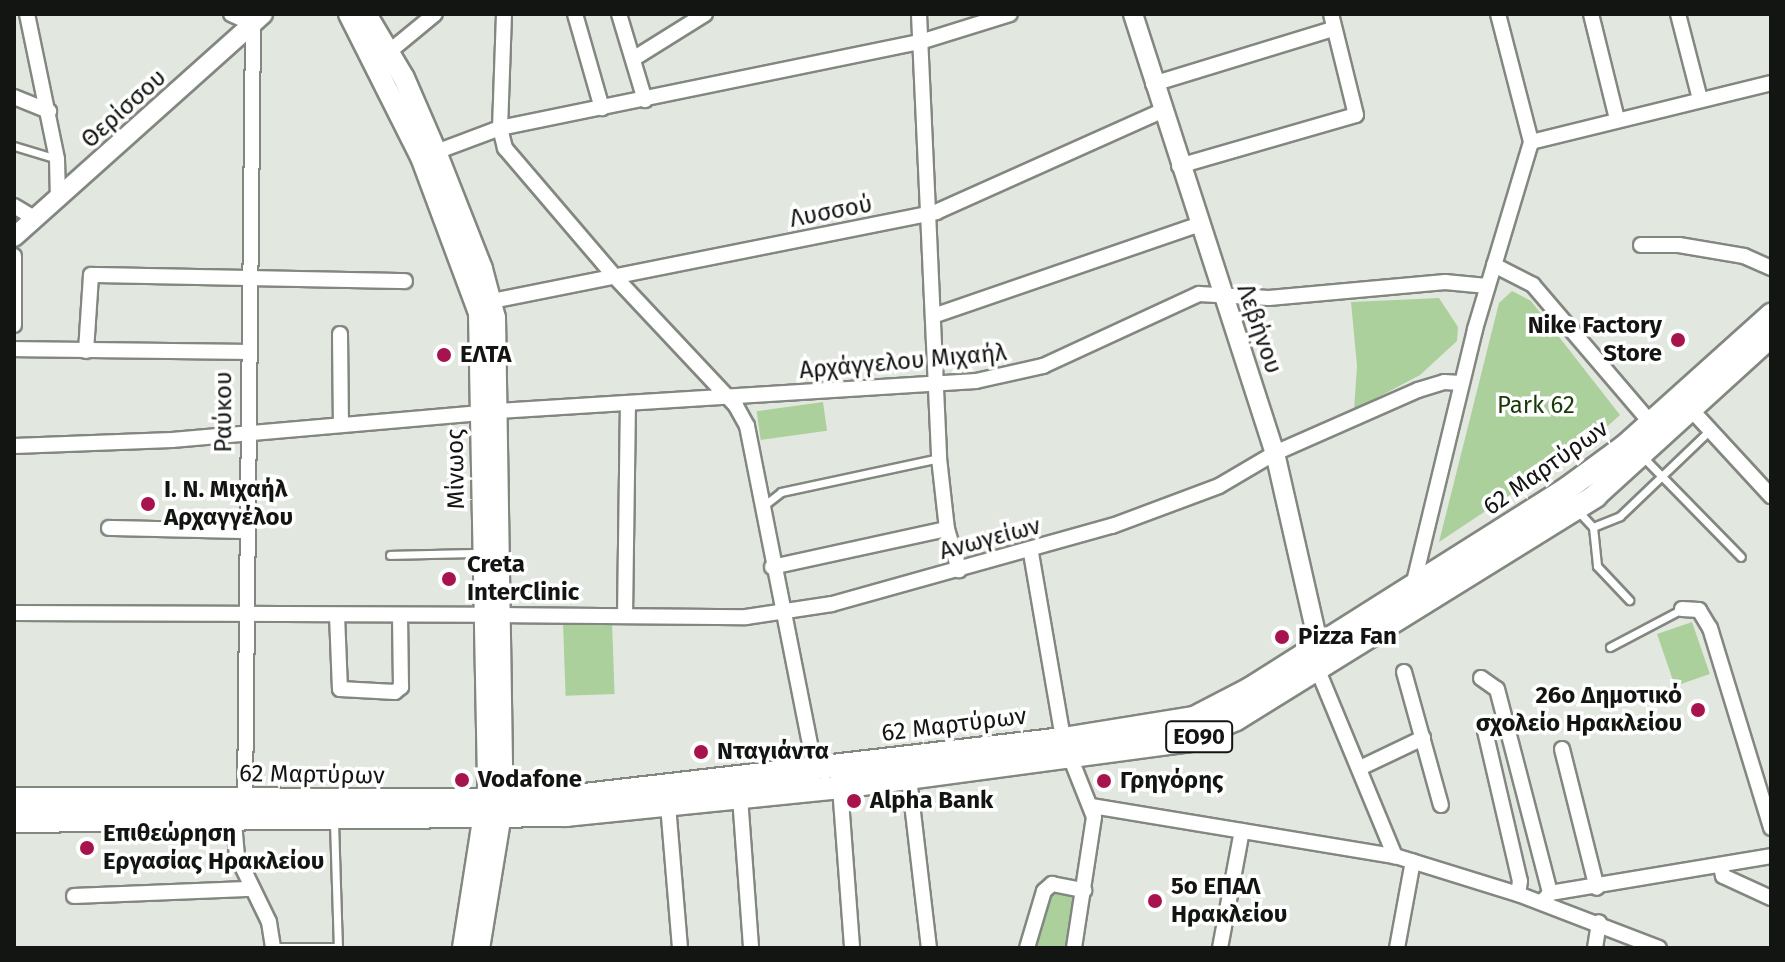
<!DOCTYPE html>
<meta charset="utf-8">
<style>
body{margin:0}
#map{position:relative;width:1785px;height:962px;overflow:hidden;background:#e2e8df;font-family:"Fira Sans",sans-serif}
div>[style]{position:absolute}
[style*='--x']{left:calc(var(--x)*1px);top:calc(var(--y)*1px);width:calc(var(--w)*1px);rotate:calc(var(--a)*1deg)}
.green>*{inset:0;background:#abd09c;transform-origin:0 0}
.roads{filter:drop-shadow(2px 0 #828880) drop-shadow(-2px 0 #828880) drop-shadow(0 2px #828880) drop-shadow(0 -2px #828880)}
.service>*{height:7px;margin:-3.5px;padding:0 3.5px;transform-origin:3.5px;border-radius:3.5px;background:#fff}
.minor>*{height:14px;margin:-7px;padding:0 7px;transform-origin:7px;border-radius:7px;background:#fff}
.tertiary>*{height:18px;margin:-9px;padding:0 9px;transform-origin:9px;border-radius:9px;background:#fff}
.secondary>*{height:20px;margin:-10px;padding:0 10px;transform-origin:10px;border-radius:10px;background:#fff}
.primary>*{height:22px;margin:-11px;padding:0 11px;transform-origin:11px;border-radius:11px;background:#fff}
.dots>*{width:22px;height:22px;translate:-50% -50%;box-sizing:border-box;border:4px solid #fff;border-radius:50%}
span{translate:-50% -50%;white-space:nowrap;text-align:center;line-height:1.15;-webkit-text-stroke:7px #fff;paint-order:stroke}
.shield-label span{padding:2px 6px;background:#fff;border:2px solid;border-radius:6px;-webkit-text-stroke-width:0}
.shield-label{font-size:22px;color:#131512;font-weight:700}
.street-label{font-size:24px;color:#131512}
.poi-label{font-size:24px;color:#131512;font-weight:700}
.right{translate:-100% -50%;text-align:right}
.left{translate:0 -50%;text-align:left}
.park-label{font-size:24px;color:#1a3b08}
.frame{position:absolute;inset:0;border:16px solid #131512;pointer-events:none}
</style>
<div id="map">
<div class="green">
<i style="clip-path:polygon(1512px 291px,1531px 301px,1620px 415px,1591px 441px,1439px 542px,1499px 303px)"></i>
<i style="clip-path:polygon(1439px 298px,1458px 327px,1457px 341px,1420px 375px,1354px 410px,1357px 366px,1351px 302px)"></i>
<i style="left:823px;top:402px;width:29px;height:67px;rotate:82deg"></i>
<i style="left:612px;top:621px;width:73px;height:49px;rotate:88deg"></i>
<i style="left:1692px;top:622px;width:55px;height:37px;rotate:71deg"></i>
<i style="clip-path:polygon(1053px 893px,1077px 897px,1068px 948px,1038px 948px,1038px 928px)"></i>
</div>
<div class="roads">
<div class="service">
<i style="--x:14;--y:146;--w:45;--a:16.8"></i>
<i style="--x:1642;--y:456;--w:141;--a:45.6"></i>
<i style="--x:762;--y:507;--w:24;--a:-38"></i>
<i style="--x:781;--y:492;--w:162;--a:-12.1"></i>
<i style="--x:1577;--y:510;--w:23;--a:47"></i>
<i style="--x:1593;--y:527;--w:29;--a:-22"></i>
<i style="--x:1620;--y:516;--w:124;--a:-43.7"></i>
<i style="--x:1593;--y:527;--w:39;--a:84"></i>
<i style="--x:1597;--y:566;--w:47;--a:46.7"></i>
<i style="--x:390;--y:555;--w:91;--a:-1.3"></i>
<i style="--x:1610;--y:647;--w:81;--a:-27.8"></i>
<i style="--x:334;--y:822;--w:126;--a:88.2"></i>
<i style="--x:273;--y:947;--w:65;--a:0"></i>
</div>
<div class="minor">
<i style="--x:27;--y:14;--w:148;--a:78.3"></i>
<i style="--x:57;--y:159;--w:41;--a:88.6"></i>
<i style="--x:231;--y:14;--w:24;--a:24"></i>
<i style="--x:253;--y:24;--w:777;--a:90.59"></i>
<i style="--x:504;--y:14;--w:114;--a:92"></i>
<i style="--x:500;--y:128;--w:21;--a:76"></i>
<i style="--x:505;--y:148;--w:170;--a:49.5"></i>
<i style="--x:615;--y:277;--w:177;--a:46.8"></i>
<i style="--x:736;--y:406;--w:23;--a:61"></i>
<i style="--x:747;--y:426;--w:349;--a:78.8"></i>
<i style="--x:575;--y:14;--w:98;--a:74"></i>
<i style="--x:619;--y:14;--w:90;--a:73.2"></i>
<i style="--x:919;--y:14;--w:444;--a:87.4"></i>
<i style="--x:939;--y:458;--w:71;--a:83.6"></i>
<i style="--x:947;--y:529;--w:43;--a:73.7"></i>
<i style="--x:1498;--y:14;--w:132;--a:75.5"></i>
<i style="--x:1591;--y:14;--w:108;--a:76.1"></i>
<i style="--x:1678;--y:14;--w:88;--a:75.5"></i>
<i style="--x:390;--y:51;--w:58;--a:-39.4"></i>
<i style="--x:633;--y:59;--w:85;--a:-32"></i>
<i style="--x:1153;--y:84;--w:188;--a:-17"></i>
<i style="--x:14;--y:97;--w:38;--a:22"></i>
<i style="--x:1531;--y:142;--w:247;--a:-13.8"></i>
<i style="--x:436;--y:152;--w:68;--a:-20.6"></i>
<i style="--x:500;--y:128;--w:429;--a:-11.6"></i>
<i style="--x:920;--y:42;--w:94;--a:-17.3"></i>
<i style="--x:1179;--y:166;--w:184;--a:-16.1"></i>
<i style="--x:1356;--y:115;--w:104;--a:-103.9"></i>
<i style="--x:14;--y:206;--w:23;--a:31"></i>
<i style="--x:1641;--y:245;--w:38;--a:0"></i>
<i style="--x:1679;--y:245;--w:66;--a:9.6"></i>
<i style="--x:1744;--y:256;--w:30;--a:24"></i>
<i style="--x:14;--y:256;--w:69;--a:90"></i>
<i style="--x:1494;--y:265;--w:44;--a:27.1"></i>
<i style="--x:1533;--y:285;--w:180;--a:49.5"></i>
<i style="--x:492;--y:301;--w:453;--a:-11.3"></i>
<i style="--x:936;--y:212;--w:248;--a:-24.1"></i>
<i style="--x:933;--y:316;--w:280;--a:-19"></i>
<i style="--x:340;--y:334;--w:89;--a:89.4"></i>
<i style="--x:14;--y:349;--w:232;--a:0.7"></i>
<i style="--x:86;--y:351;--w:76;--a:-86.2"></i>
<i style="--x:91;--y:275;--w:314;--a:1.1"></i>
<i style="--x:1687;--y:405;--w:124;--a:47.3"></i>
<i style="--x:498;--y:411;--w:479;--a:-3.6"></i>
<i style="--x:976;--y:381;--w:69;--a:-12.6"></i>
<i style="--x:1043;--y:366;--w:172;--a:-24.8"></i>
<i style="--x:1199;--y:294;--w:70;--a:3.3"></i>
<i style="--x:1269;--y:298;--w:177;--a:-5.2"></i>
<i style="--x:1445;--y:282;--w:42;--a:5.4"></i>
<i style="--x:14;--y:446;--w:158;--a:-2.2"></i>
<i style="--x:172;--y:440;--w:310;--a:-5"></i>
<i style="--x:109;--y:528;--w:137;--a:1.3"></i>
<i style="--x:1031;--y:553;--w:189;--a:80.2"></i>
<i style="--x:1063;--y:739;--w:84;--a:68.3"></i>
<i style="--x:1094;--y:817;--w:133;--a:98.7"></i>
<i style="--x:772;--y:567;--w:179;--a:-12.3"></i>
<i style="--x:1413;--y:586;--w:264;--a:-76.4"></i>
<i style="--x:1475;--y:329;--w:195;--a:-73.3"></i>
<i style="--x:1682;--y:609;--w:17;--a:3"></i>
<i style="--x:1699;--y:610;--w:21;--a:59"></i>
<i style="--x:1710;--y:628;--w:209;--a:73"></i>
<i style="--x:14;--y:613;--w:470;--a:0.2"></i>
<i style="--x:337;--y:615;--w:74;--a:87.7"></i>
<i style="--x:340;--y:689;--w:55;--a:3.1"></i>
<i style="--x:395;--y:692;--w:8;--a:-40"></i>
<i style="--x:401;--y:687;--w:72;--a:-90.8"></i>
<i style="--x:501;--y:615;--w:245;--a:0.5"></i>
<i style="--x:746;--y:617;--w:87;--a:-8.6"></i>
<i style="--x:832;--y:604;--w:291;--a:-15.6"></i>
<i style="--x:1112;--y:526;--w:114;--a:-20.5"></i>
<i style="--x:1219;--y:486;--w:65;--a:-30.5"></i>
<i style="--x:1275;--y:453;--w:156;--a:-23.8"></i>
<i style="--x:1418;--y:390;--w:27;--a:-17"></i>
<i style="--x:1444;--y:382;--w:17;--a:3"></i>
<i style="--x:625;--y:616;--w:213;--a:-89.2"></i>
<i style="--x:1317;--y:668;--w:204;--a:67.5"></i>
<i style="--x:1404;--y:672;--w:138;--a:74.5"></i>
<i style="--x:1481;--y:678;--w:19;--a:35"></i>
<i style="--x:1497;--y:689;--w:211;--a:75.4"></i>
<i style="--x:1485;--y:731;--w:154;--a:76.9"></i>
<i style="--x:1520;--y:881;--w:13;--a:99"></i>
<i style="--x:1562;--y:749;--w:143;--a:75.9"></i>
<i style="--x:1360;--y:768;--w:70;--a:-25.5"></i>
<i style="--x:909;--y:778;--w:171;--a:83.3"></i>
<i style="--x:840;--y:787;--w:161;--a:85.7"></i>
<i style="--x:740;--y:797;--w:151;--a:85.8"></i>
<i style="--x:668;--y:805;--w:144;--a:85.2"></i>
<i style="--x:1092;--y:806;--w:307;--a:9.4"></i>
<i style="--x:1395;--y:856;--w:129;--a:17.2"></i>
<i style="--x:1518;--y:894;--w:151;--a:21"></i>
<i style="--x:234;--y:822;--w:34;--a:85"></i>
<i style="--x:237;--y:856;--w:73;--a:64.1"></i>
<i style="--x:269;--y:922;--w:26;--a:81"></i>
<i style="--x:1721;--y:867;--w:9;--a:77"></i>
<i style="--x:1723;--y:876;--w:53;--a:24.6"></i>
<i style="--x:74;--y:896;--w:178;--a:-2.3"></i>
<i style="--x:1542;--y:902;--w:12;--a:-48"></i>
<i style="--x:1550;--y:893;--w:224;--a:-9.5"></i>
<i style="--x:1027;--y:948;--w:59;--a:-73.4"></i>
<i style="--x:1044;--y:891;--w:11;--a:-41"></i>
<i style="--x:1052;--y:884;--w:33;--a:11"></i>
<i style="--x:1220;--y:948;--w:119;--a:-79.4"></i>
<i style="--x:1397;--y:948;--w:88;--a:-79.6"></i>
<i style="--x:1595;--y:948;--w:26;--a:-81"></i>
</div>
<div class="tertiary">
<i style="--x:1133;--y:14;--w:461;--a:72.1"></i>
<i style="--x:1275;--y:453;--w:207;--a:77.2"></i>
<i style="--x:14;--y:237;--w:334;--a:-41.8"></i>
</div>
<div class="secondary">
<i style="--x:349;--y:14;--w:160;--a:63.3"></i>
<i style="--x:421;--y:157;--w:166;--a:69.6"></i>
<i style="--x:479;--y:313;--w:475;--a:88.9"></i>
<i style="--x:488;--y:788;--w:162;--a:98.9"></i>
<i style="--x:366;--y:14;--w:74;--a:59.3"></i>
<i style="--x:404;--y:78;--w:81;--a:66.6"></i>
<i style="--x:436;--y:152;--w:126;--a:68.5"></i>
<i style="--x:482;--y:269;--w:51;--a:75.1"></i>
<i style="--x:495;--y:318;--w:484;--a:89.1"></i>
<i style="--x:503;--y:802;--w:148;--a:99.3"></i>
</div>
<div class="primary">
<i style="--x:14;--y:799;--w:528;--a:0.11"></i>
<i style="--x:542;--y:800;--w:525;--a:-6.68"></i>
<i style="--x:1063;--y:739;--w:133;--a:-9.1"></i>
<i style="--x:1194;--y:718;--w:63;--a:-27.4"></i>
<i style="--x:1250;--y:689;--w:376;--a:-32.3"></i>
<i style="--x:1568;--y:488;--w:69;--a:-36.2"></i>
<i style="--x:1624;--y:447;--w:198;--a:-41.9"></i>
<i style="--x:14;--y:821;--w:552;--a:-0.62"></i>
<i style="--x:566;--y:815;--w:275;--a:-5.8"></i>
<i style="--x:840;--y:787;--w:354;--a:-7.6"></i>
<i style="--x:1191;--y:740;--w:50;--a:-25"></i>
<i style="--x:1236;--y:719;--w:423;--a:-31.8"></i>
<i style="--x:1595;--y:496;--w:238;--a:-42.3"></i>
</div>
</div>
<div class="dots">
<i style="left:1678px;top:340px;background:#a7144d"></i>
<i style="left:444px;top:355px;background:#a7144d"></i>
<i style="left:148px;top:504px;background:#a7144d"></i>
<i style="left:449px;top:579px;background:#a7144d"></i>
<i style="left:1282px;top:637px;background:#a7144d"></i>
<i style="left:1698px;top:710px;background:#a7144d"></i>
<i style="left:701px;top:752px;background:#a7144d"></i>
<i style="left:462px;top:780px;background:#a7144d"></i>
<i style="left:1104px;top:781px;background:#a7144d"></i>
<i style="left:854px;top:801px;background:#a7144d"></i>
<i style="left:87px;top:848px;background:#a7144d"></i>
<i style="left:1155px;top:901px;background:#a7144d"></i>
</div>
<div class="shield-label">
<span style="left:1199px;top:737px">ΕΟ90</span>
</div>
<div class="street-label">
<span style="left:124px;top:109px;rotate:-42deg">Θερίσσου</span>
<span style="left:831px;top:212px;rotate:-11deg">Λυσσού</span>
<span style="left:1259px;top:329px;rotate:71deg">Λεβήνου</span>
<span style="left:903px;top:362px;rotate:-5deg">Αρχάγγελου Μιχαήλ</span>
<span style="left:224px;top:412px;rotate:-90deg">Ραύκου</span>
<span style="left:1546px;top:468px;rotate:-35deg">62 Μαρτύρων</span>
<span style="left:456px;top:469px;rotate:-91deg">Μίνωος</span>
<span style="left:990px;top:539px;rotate:-15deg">Ανωγείων</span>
<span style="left:954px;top:725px;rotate:-7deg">62 Μαρτύρων</span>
<span style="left:312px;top:775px;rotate:1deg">62 Μαρτύρων</span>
</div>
<div class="poi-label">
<span class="right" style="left:1662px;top:340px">Nike Factory<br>Store</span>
<span class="left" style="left:460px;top:355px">ΕΛΤΑ</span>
<span class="left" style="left:164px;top:504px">Ι. Ν. Μιχαήλ<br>Αρχαγγέλου</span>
<span class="left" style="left:467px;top:579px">Creta<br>InterClinic</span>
<span class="left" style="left:1298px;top:637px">Pizza Fan</span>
<span class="right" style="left:1682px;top:710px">26ο Δημοτικό<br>σχολείο Ηρακλείου</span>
<span class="left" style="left:717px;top:752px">Νταγιάντα</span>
<span class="left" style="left:478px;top:780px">Vodafone</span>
<span class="left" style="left:1120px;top:781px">Γρηγόρης</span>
<span class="left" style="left:870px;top:801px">Alpha Bank</span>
<span class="left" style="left:103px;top:848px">Επιθεώρηση<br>Εργασίας Ηρακλείου</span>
<span class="left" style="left:1171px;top:901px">5ο ΕΠΑΛ<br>Ηρακλείου</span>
</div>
<div class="park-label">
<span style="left:1536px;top:406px">Park 62</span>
</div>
<div class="frame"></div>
</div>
